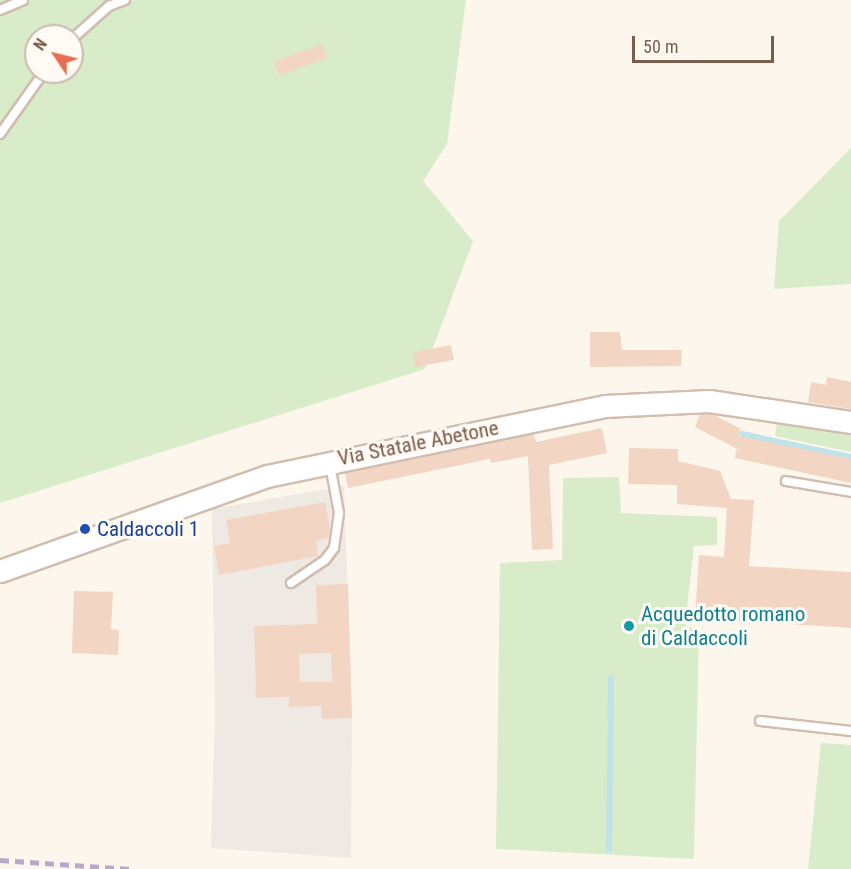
<!DOCTYPE html>
<style>
body{margin:0}
#map{position:relative;width:851px;height:869px;overflow:hidden;background:#fdf6ec;font-family:"Roboto Condensed",sans-serif}
div>[style]{position:absolute}
[style*='--x']{left:calc(var(--x)*1px);top:calc(var(--y)*1px);width:calc(var(--w)*1px);rotate:calc(var(--a)*1deg)}
.industrial>*{inset:0;background:#efe9e4}
.green>*{inset:0;background:#d8ecc9}
.stream>*{height:6px;margin:-3px;padding:0 3px;transform-origin:3px;border-radius:3px;background:#bfe3e8}
.building>*{inset:0;background:#f3d5c3;transform-origin:0 0}
.roads{filter:drop-shadow(2px 0 #d1beb0) drop-shadow(-2px 0 #d1beb0) drop-shadow(0 2px #d1beb0) drop-shadow(0 -2px #d1beb0)}
.service>*{height:8px;margin:-4px;padding:0 4px;transform-origin:4px;border-radius:4px;background:#fff}
.secondary>*{height:21px;margin:-10.5px;padding:0 10.5px;transform-origin:10.5px;border-radius:10.5px;background:#fff}
.rail>*{height:4.5px;margin-top:-2.25px;transform-origin:0;background:repeating-linear-gradient(90deg,#b9a8c9 0 9px,transparent 0 15px)}
.dots>*{width:16px;height:16px;translate:-50% -50%;box-sizing:border-box;border:3px solid #fffaf3;border-radius:50%}
span{translate:-50% -50%;white-space:nowrap;text-align:center;line-height:1.15;-webkit-text-stroke:6px #fffaf3;paint-order:stroke}
.street-label{font-size:21px;color:#7a5c4d}
.transit-label{font-size:21px;color:#164399}
.left{translate:0 -50%;text-align:left}
.culture-label{font-size:21px;color:#0d838f}
.north{position:absolute;left:24px;top:24px;width:60px;height:60px;box-sizing:border-box;background:#fffaf3;border:2px solid #cabbb1;border-radius:50%;rotate:305deg;font-size:16px;font-weight:700;line-height:24px;text-align:center;color:#7a5c4d}
.north::after{content:'';display:block;margin:auto;width:21px;height:27px;background:#e76f51;clip-path:polygon(50% 0,100% 100%,50% 72%,0 100%)}
.scale{position:absolute;left:632px;top:36px;width:142px;height:27px;box-sizing:border-box;border:3px solid #7a5c4d;border-top:0;padding-left:8px;font-size:18px;line-height:21px;white-space:nowrap;color:#7a5c4d;-webkit-text-stroke:4px #fffaf3;paint-order:stroke}
</style>
<div id="map">
<div class="industrial">
<i style="clip-path:polygon(344px 486px,352px 718px,351px 858px,211px 848px,215px 717px,212px 509px)"></i>
</div>
<div class="green">
<i style="clip-path:polygon(evenodd,0 0,466px 0,447px 144px,423px 181px,473px 241px,425px 369px,0 503px,0 0,36px 36px,72px 36px,72px 72px,36px 72px,36px 36px)"></i>
<i style="clip-path:polygon(851px 148px,851px 284px,774px 289px,779px 221px)"></i>
<i style="clip-path:polygon(777px 422px,851px 435px,851px 452px,775px 436px)"></i>
<i style="clip-path:polygon(619px 477px,621px 513px,717px 517px,717px 545px,694px 546px,685px 626px,699px 628px,694px 859px,496px 849px,500px 563px,562px 560px,563px 478px)"></i>
<i style="clip-path:polygon(821px 743px,851px 745px,851px 869px,808px 869px)"></i>
</div>
<div class="stream">
<i style="--x:742;--y:434;--w:111;--a:11.9"></i>
<i style="--x:609;--y:850;--w:172;--a:-89.3"></i>
</div>
<div class="building">
<i style="left:322px;top:44px;width:15px;height:51px;rotate:70deg"></i>
<i style="clip-path:polygon(590px 332px,620px 332px,622px 350px,682px 350px,681px 366px,590px 367px)"></i>
<i style="left:451px;top:345px;width:15px;height:39px;rotate:79deg"></i>
<i style="clip-path:polygon(827px 377px,851px 382px,851px 409px,808px 402px,811px 382px,826px 385px)"></i>
<i style="clip-path:polygon(700px 414px,714px 415px,741px 429px,738px 436px,851px 459px,851px 483px,735px 458px,736px 450px,741px 451px,695px 427px)"></i>
<i style="clip-path:polygon(602px 428px,607px 453px,549px 465px,553px 549px,532px 550px,528px 456px,491px 463px,490px 459px,348px 488px,345px 473px,534px 434px,536px 442px)"></i>
<i style="clip-path:polygon(629px 448px,678px 449px,678px 461px,720px 471px,731px 499px,754px 500px,749px 566px,851px 572px,851px 628px,695px 618px,699px 555px,724px 557px,727px 508px,677px 504px,677px 485px,628px 484px)"></i>
<i style="clip-path:polygon(325px 502px,330px 530px,329px 538px,316px 541px,318px 556px,219px 575px,214px 546px,230px 543px,226px 520px)"></i>
<i style="clip-path:polygon(evenodd,348px 584px,352px 718px,322px 719px,321px 706px,289px 707px,289px 697px,256px 698px,254px 626px,317px 624px,316px 585px,348px 584px,331px 653px,332px 682px,300px 682px,299px 654px,331px 653px)"></i>
<i style="clip-path:polygon(74px 591px,113px 592px,111px 629px,119px 630px,118px 655px,72px 653px)"></i>
</div>
<div class="roads">
<div class="service">
<i style="--x:0;--y:10;--w:25;--a:-23"></i>
<i style="--x:72;--y:39;--w:50;--a:-41.7"></i>
<i style="--x:109;--y:6;--w:17;--a:-21"></i>
<i style="--x:0;--y:134;--w:76;--a:-54.6"></i>
<i style="--x:786;--y:481;--w:66;--a:9.6"></i>
<i style="--x:291;--y:583;--w:41;--a:-34.1"></i>
<i style="--x:325;--y:560;--w:15;--a:-53"></i>
<i style="--x:334;--y:548;--w:35;--a:-82"></i>
<i style="--x:339;--y:513;--w:49;--a:-100.6"></i>
<i style="--x:760;--y:721;--w:92;--a:6.3"></i>
</div>
<div class="secondary">
<i style="--x:0;--y:571;--w:283;--a:-19.6"></i>
<i style="--x:267;--y:476;--w:344;--a:-11.7"></i>
<i style="--x:604;--y:406;--w:105;--a:-2.7"></i>
<i style="--x:709;--y:401;--w:144;--a:8.4"></i>
</div>
</div>
<div class="rail">
<i style="--x:0;--y:860;--w:131;--a:3.9"></i>
</div>
<div class="dots">
<i style="left:85px;top:529px;background:#1a4fb4"></i>
<i style="left:629px;top:626px;background:#0f9aa8"></i>
</div>
<div class="street-label">
<span style="left:418px;top:443px;rotate:-11deg">Via Statale Abetone</span>
</div>
<div class="transit-label">
<span class="left" style="left:97px;top:529px">Caldaccoli 1</span>
</div>
<div class="culture-label">
<span class="left" style="left:641px;top:626px">Acquedotto romano<br>di Caldaccoli</span>
</div>
<div class="north">N</div>
<div class="scale">50 m</div>
</div>
